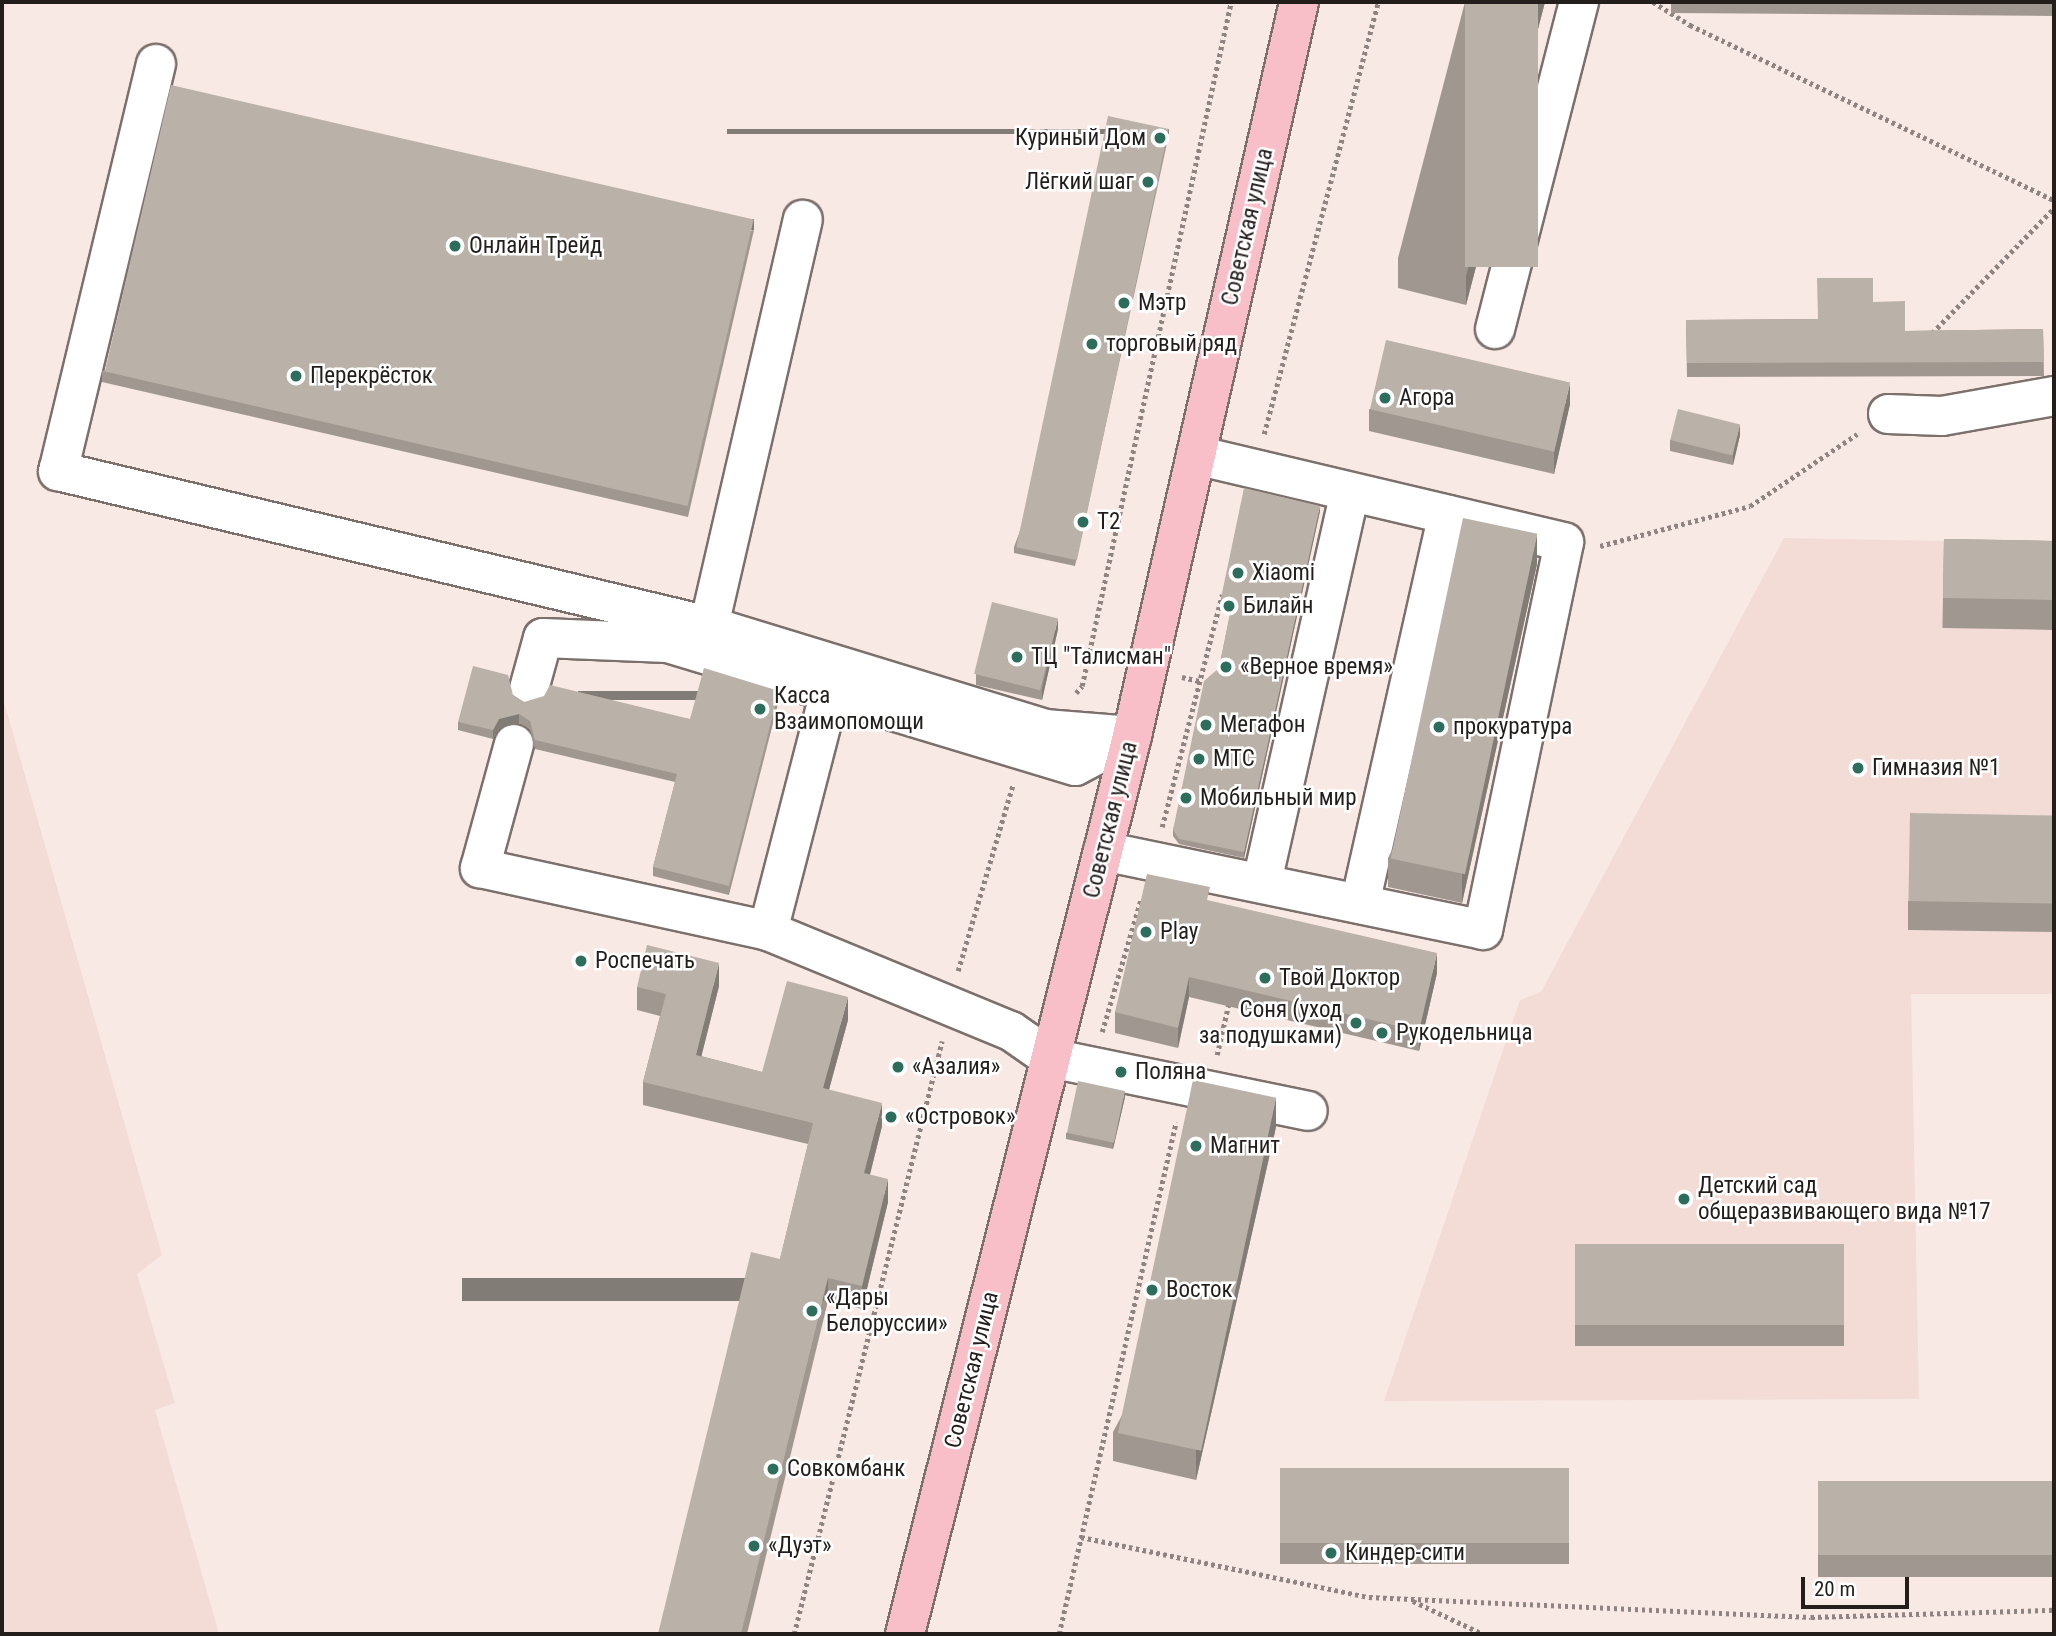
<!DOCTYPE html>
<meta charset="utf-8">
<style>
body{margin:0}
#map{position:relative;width:2056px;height:1636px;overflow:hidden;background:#f8e9e5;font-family:"Roboto Condensed",sans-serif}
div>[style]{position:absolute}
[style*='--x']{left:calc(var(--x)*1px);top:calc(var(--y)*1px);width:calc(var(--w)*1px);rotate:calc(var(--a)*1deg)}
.built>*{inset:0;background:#f2dcd5}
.path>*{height:4.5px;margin-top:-2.25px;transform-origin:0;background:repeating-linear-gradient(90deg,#8e8481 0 3.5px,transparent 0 7px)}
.roads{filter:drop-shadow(2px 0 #7c706c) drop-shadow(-2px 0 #7c706c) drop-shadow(0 2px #7c706c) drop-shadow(0 -2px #7c706c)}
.minor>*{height:38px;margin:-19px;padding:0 19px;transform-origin:19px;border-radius:19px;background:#fff}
.major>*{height:38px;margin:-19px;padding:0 19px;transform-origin:19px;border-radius:19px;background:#f8bfc8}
.wall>*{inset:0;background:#a09890;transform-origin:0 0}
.shaded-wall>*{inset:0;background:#827c76;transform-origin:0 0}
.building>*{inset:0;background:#bab1a8;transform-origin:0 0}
.dots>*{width:19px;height:19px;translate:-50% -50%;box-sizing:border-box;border:4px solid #fff;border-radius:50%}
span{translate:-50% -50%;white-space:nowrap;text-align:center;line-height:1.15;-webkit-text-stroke:5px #fff;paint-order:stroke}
.poi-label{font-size:23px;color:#231e1c}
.right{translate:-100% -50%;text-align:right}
.left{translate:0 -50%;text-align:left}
.street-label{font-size:23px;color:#231e1c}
.frame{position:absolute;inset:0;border:4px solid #231e1c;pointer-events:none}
.scale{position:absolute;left:1801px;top:1577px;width:108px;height:32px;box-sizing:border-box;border:4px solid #231e1c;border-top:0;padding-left:9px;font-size:21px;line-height:24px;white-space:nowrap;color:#231e1c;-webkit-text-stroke:5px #fff;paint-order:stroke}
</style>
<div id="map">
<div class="built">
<i style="clip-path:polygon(1784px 538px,2054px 543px,2054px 994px,1911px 994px,1919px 1399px,1384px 1401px,1520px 1000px,1541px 992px)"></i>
<i style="clip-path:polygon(2px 695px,162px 1255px,137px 1274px,175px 1403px,155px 1410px,219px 1634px,2px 1634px)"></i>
</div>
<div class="path">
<i style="--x:1653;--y:2;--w:44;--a:31.9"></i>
<i style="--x:1690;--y:25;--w:404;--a:25.7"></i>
<i style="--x:1932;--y:333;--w:175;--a:-45.7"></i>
<i style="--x:1264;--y:434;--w:447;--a:-75.2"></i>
<i style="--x:1600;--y:546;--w:155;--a:-14.9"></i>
<i style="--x:1750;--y:506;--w:129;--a:-33.9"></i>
<i style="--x:1088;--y:658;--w:23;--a:10"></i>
<i style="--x:1182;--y:677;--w:18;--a:13"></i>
<i style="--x:1076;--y:693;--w:9;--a:-49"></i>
<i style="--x:1082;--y:686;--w:700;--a:-77.71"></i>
<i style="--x:1162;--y:827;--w:240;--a:-75.5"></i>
<i style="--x:958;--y:971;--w:195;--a:-73.6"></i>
<i style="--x:1102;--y:1032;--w:139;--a:-73.7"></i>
<i style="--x:1217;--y:1055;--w:54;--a:-77.2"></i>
<i style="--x:1081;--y:1537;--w:294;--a:11.8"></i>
<i style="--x:1369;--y:1597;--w:442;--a:2.6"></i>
<i style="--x:1811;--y:1617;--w:243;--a:-1.7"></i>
<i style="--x:1413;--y:1601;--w:77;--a:25.2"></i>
<i style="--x:794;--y:1634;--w:611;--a:-75.99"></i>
<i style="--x:1059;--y:1634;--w:525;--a:-77.13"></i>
</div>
<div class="roads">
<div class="minor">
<i style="--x:156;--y:64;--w:419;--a:103.5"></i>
<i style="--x:58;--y:471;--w:669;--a:13.39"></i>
<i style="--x:709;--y:626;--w:351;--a:17"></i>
<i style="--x:1045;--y:729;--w:87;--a:4.6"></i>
<i style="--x:1132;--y:736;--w:64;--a:152.2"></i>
<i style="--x:1075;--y:766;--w:426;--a:-163.2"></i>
<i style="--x:667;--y:643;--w:124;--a:-177.7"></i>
<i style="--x:543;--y:638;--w:53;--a:105.4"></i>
<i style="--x:1495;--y:329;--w:338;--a:-75.6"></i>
<i style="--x:1888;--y:414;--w:54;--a:2.1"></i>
<i style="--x:1942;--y:416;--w:114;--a:-10.1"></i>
<i style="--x:709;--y:626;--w:417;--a:-77"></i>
<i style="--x:514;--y:744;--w:129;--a:105.3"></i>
<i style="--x:480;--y:868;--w:295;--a:12.3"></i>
<i style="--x:768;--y:931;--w:263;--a:22.4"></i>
<i style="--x:1011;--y:1031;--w:47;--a:34.7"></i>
<i style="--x:1050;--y:1058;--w:263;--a:11.6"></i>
<i style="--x:1103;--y:851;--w:388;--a:11.7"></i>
<i style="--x:1483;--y:930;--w:396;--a:-78.2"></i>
<i style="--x:1564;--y:542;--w:378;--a:-166.7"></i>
<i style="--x:1262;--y:882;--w:399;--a:-77.3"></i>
<i style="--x:1360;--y:904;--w:399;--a:-77.3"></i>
<i style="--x:768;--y:931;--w:244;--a:-75.5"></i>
</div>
<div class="major">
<i style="--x:905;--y:1634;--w:926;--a:-75.81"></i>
<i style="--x:1132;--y:736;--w:753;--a:-77.18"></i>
</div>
</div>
<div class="wall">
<i style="clip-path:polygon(1465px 2px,1545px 2px,1466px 305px,1398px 288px,1398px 258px)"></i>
<i style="clip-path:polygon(1671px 2px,2054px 2px,2054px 16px,1671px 13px)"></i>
<i style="clip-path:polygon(1169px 134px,1075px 566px,1014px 553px,1014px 547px)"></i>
<i style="clip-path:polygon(754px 230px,688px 517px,102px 382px,102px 371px)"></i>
<i style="clip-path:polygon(1873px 302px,1905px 331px,2043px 329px,2044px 376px,1687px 377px,1686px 320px,1817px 319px)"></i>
<i style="clip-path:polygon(1570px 404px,1554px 474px,1369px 431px,1369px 409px)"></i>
<i style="clip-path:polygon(1740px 435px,1733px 465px,1670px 451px,1670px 440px)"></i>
<i style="clip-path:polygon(1320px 511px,1244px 858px,1179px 844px,1173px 836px,1173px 830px,1219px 668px,1230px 614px,1221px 604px,1221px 598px)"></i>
<i style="left:1944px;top:539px;width:110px;height:89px;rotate:1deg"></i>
<i style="clip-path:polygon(1537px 564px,1462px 903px,1388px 887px,1388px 858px)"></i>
<i style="clip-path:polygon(1058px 629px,1042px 700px,976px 685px,976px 674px)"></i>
<i style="clip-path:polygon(513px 695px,524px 702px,690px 719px,779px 700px,729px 895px,653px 876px,653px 867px,675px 782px,535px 749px,530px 729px,519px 723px,499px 728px,493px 739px,458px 730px,458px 722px)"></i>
<i style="clip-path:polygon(2054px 816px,2054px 932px,1908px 930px,1908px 901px)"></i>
<i style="clip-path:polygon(1210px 901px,1437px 973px,1419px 1051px,1189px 997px,1178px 1048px,1115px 1033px,1115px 1012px)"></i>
<i style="clip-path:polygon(719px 986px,701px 1056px,762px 1072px,848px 1020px,829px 1090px,882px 1126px,870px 1175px,888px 1202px,862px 1309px,828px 1301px,747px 1634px,658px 1634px,780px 1259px,808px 1144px,643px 1105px,643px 1082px,660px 1016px,637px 1010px,637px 987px)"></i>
<i style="clip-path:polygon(1125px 1097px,1113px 1149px,1066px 1139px,1066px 1133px)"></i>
<i style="clip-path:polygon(1276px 1127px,1196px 1480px,1113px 1461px,1113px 1432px)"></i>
<i style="left:1575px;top:1244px;width:269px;height:102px"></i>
<i style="left:1280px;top:1468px;width:289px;height:96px"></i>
<i style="left:1818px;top:1481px;width:236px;height:96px"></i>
</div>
<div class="shaded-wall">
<i style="clip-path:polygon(1538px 2px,1545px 2px,1466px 305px,1466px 276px)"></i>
<i style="left:1169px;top:129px;width:5px;height:442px;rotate:90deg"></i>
<i style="left:754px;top:219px;width:11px;height:294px;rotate:90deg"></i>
<i style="clip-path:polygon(1570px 383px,1570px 404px,1554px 474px,1554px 452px)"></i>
<i style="clip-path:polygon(1740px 424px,1740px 435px,1733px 465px,1733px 454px)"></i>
<i style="clip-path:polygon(1320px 506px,1320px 511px,1244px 858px,1244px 852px)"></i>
<i style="clip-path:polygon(1537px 534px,1537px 564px,1462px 903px,1462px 874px)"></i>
<i style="clip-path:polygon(1058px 618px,1058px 629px,1042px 700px,1042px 689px)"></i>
<i style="left:779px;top:691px;width:9px;height:201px;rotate:90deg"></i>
<i style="clip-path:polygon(519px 714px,519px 723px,499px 728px,493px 739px,493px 730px,499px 719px)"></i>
<i style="clip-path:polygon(1437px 953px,1437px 973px,1419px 1051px,1419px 1031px)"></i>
<i style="clip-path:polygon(719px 963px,719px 986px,696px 1078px,696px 1055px)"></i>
<i style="clip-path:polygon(1189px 977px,1189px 997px,1178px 1048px,1178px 1028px)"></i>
<i style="clip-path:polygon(848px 997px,848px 1020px,823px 1111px,823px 1088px)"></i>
<i style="clip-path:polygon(1125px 1091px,1125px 1097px,1113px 1149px,1113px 1143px)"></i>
<i style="clip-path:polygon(1276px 1097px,1276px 1127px,1196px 1480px,1196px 1451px)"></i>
<i style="clip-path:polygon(882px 1103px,882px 1126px,864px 1197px,864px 1173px)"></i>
<i style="clip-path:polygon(888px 1179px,888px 1202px,862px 1309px,862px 1286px)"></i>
<i style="left:828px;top:1278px;width:23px;height:366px;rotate:90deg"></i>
</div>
<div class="building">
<i style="left:1465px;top:2px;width:73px;height:265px"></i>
<i style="left:171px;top:85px;width:598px;height:294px;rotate:13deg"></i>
<i style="left:1108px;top:116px;width:62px;height:441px;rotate:12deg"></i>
<i style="clip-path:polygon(1817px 278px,1873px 278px,1873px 302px,1905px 301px,1905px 331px,2043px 329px,2044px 362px,1687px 363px,1686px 320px,1818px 319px)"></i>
<i style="left:1386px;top:340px;width:189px;height:71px;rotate:13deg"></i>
<i style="left:1678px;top:409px;width:64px;height:32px;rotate:14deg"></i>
<i style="clip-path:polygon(1244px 488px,1320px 506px,1244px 852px,1179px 839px,1173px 830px,1204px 681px,1219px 668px,1231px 610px,1221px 598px)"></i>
<i style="left:1463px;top:518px;width:76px;height:348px;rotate:12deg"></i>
<i style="left:1944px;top:539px;width:110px;height:59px;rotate:1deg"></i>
<i style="left:992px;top:602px;width:68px;height:74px;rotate:14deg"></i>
<i style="clip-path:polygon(473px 666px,508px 675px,513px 695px,524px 702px,544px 696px,550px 685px,690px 719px,704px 668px,779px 691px,729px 886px,653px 867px,677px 774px,535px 740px,530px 721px,519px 714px,499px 719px,493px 730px,458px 722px)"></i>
<i style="left:1910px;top:813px;width:144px;height:88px;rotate:1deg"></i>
<i style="clip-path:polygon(1147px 874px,1210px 887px,1207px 900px,1437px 953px,1419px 1031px,1189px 977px,1178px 1028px,1115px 1012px)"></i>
<i style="clip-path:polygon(647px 945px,719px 963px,696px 1055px,762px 1072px,787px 981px,848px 997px,823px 1088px,882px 1103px,864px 1173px,888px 1179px,862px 1286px,828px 1278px,741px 1634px,658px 1634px,751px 1252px,780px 1259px,813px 1123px,643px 1082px,666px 994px,637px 987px)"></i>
<i style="left:1193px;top:1080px;width:85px;height:361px;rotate:12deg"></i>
<i style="left:1078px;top:1081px;width:48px;height:53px;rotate:12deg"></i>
<i style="left:1575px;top:1244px;width:269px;height:81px"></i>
<i style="left:1280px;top:1468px;width:289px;height:75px"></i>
<i style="left:1818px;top:1481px;width:236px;height:74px"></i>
</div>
<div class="dots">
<i style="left:1160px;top:138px;background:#2c6d5c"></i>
<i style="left:1148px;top:182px;background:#2c6d5c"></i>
<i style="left:455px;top:246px;background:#2c6d5c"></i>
<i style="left:1124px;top:303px;background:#2c6d5c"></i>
<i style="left:1092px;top:344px;background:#2c6d5c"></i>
<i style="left:296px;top:376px;background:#2c6d5c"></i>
<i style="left:1385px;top:398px;background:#2c6d5c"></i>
<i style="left:1083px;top:522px;background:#2c6d5c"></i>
<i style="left:1238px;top:573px;background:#2c6d5c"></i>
<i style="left:1229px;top:606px;background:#2c6d5c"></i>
<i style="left:1017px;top:657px;background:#2c6d5c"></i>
<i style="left:1226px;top:667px;background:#2c6d5c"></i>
<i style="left:760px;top:709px;background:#2c6d5c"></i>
<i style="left:1206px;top:725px;background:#2c6d5c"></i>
<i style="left:1439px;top:727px;background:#2c6d5c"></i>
<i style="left:1199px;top:759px;background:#2c6d5c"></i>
<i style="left:1858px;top:768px;background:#2c6d5c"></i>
<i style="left:1186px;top:798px;background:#2c6d5c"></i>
<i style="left:1146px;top:932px;background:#2c6d5c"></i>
<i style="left:581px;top:961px;background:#2c6d5c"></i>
<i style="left:1265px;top:978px;background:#2c6d5c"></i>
<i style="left:1356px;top:1023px;background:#2c6d5c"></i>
<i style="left:1382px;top:1033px;background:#2c6d5c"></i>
<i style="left:898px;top:1067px;background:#2c6d5c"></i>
<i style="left:1121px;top:1072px;background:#2c6d5c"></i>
<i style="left:891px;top:1117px;background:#2c6d5c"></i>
<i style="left:1196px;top:1146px;background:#2c6d5c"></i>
<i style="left:1684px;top:1199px;background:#2c6d5c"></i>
<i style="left:1152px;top:1290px;background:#2c6d5c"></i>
<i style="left:812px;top:1311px;background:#2c6d5c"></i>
<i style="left:773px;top:1469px;background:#2c6d5c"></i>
<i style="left:754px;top:1546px;background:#2c6d5c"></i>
<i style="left:1331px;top:1553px;background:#2c6d5c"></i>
</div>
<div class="poi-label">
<span class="right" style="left:1146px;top:138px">Куриный Дом</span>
<span class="right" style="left:1134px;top:182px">Лёгкий шаг</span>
<span class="left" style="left:469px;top:246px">Онлайн Трейд</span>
<span class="left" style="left:1138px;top:303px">Мэтр</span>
<span class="left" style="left:1106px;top:344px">торговый ряд</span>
<span class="left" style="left:310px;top:376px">Перекрёсток</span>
<span class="left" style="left:1399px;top:398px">Агора</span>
<span class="left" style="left:1097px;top:522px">T2</span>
<span class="left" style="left:1252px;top:573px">Xiaomi</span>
<span class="left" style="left:1243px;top:606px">Билайн</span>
<span class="left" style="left:1031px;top:657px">ТЦ "Талисман"</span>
<span class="left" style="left:1240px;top:667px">«Верное время»</span>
<span class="left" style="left:774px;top:709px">Касса<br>Взаимопомощи</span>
<span class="left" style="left:1220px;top:725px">Мегафон</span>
<span class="left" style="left:1453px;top:727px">прокуратура</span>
<span class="left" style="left:1213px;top:759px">МТС</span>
<span class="left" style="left:1872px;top:768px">Гимназия №1</span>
<span class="left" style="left:1200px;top:798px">Мобильный мир</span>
<span class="left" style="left:1160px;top:932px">Рlay</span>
<span class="left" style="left:595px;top:961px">Роспечать</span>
<span class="left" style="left:1279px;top:978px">Твой Доктор</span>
<span class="right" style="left:1342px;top:1023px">Соня (уход<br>за подушками)</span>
<span class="left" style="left:1396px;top:1033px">Рукодельница</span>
<span class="left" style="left:912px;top:1067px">«Азалия»</span>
<span class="left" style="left:1135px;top:1072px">Поляна</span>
<span class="left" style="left:905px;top:1117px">«Островок»</span>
<span class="left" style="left:1210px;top:1146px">Магнит</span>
<span class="left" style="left:1698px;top:1199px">Детский сад<br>общеразвивающего вида №17</span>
<span class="left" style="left:1166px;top:1290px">Восток</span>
<span class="left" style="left:826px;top:1311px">«Дары<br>Белоруссии»</span>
<span class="left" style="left:787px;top:1469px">Совкомбанк</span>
<span class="left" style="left:768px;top:1546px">«Дуэт»</span>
<span class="left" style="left:1345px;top:1553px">Киндер-сити</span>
</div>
<div class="street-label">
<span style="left:1248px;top:227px;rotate:-77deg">Советская улица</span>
<span style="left:1111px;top:820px;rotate:-76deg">Советская улица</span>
<span style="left:972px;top:1370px;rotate:-76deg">Советская улица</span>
</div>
<div class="frame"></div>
<div class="scale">20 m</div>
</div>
